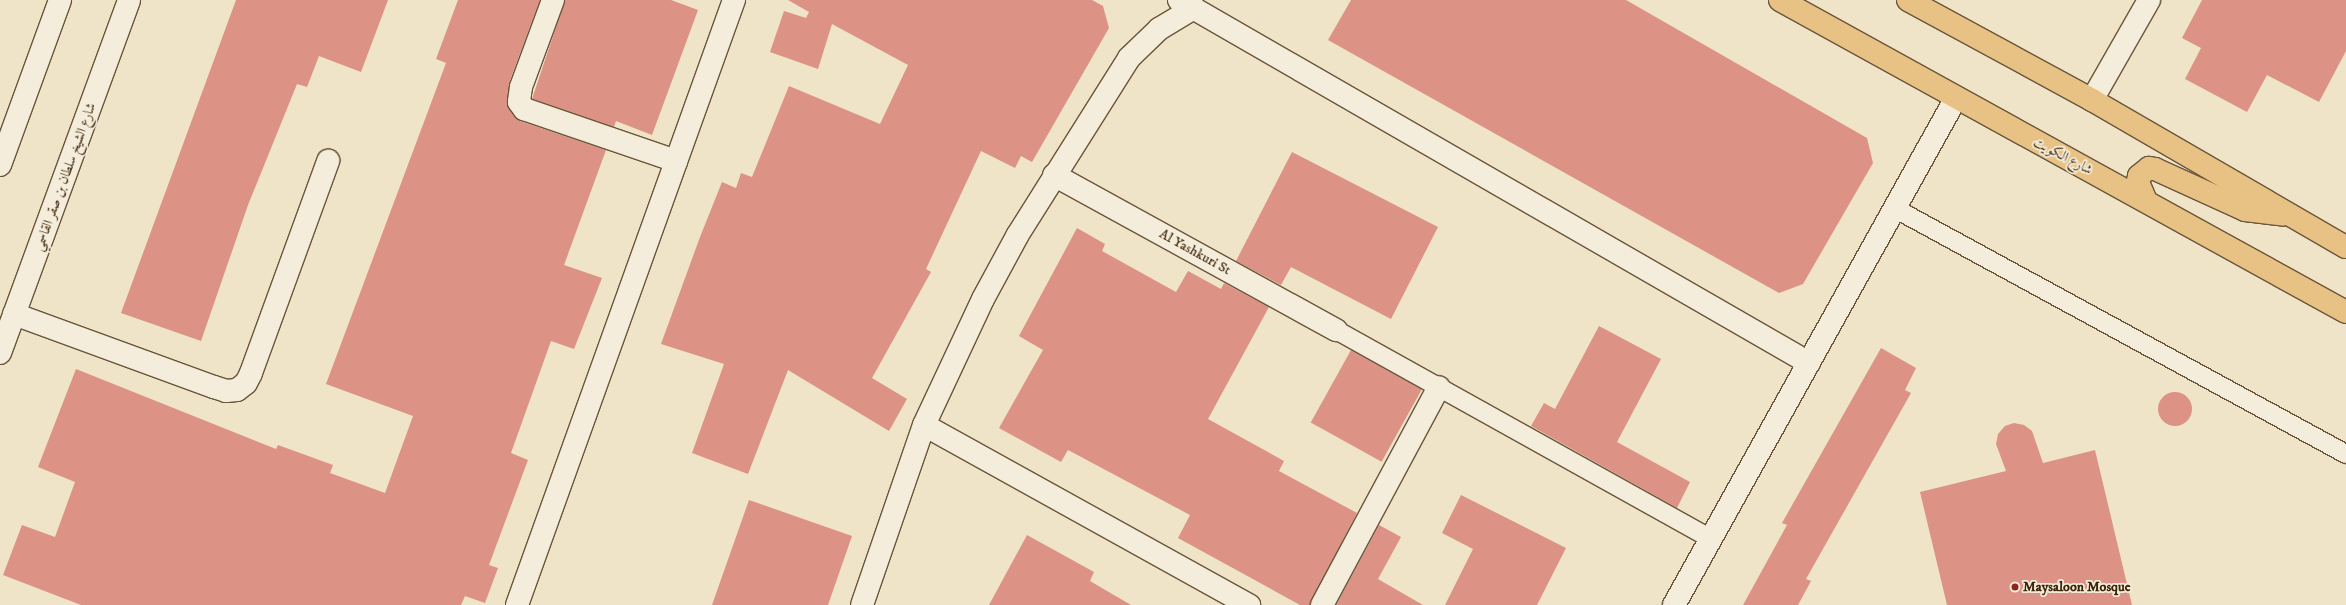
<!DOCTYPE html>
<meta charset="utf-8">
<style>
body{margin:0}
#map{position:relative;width:2346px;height:605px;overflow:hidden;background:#efe4c8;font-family:"IM FELL DW Pica",Amiri,serif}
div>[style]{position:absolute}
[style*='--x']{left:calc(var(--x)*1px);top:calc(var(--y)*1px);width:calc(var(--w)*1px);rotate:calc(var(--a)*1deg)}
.building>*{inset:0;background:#dc9284;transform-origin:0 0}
.round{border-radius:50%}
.roads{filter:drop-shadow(1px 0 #6a553a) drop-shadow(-1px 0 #6a553a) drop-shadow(0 1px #6a553a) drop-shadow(0 -1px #6a553a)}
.lane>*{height:18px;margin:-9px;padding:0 9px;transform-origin:9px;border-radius:9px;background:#f5eddb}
.street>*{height:22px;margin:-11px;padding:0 11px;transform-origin:11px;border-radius:11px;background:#f5eddb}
.secondary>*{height:22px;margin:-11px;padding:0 11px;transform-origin:11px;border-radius:11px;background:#f5eddb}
.primary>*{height:22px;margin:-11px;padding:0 11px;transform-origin:11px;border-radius:11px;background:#e8c284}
.dots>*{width:11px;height:11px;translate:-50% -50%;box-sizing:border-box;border:2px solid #f5eddb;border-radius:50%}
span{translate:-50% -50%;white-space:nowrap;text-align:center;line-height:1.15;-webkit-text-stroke:3.5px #f5eddb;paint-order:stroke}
.street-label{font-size:14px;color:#3d250a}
.poi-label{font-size:14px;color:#3d250a;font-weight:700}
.left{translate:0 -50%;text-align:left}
</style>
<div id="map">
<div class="building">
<i style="clip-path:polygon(236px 0,388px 0,361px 72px,319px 56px,307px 87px,297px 84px,248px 205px,201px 341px,121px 313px)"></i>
<i style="clip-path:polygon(458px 0,540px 0,509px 83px,509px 109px,520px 121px,606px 150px,564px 265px,602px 278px,574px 349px,551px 341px,511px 453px,528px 460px,489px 565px,498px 568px,485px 603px,465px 596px,461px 605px,81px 605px,3px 575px,22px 525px,55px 537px,75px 482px,38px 467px,76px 369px,276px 449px,278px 445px,333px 465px,330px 473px,385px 493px,413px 416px,326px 384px,446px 63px,436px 59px)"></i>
<i style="clip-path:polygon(565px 0,671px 0,698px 10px,652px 135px,616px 121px,614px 127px,532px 99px)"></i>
<i style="clip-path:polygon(788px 0,1092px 0,1103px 6px,1109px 28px,1032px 162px,1021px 156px,1015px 168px,981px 151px,926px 269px,931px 272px,872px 378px,907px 399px,889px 431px,788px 370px,748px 474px,692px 453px,724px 364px,661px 344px,700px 237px,722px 182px,736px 188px,741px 173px,752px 177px,789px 86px,880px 124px,908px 65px,832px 24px,818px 69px,770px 52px,784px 11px,806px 18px,809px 12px)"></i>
<i style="clip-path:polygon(1351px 0,1626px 0,1867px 138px,1873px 163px,1803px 284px,1779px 293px,1328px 40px)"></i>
<i style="clip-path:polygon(2202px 0,2346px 0,2346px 51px,2319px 102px,2267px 75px,2247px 112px,2185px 79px,2201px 48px,2182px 38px)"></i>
<i style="clip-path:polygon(1292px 152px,1438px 227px,1391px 319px,1291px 267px,1281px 285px,1236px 261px)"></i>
<i style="clip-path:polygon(1077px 228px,1105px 244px,1102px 251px,1176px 292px,1188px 271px,1221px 289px,1224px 283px,1269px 307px,1208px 419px,1284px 461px,1279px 471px,1357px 513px,1310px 605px,1300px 605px,1178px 538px,1190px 515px,1068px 450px,1061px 462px,999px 428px,1043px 350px,1019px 336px)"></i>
<i style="clip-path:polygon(1599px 326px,1661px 359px,1617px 442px,1690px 482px,1677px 508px,1531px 426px,1544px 403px,1555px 409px)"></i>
<i style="clip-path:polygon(1881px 348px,1916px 368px,1905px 390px,1911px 393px,1806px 579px,1811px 581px,1798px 605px,1743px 605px,1787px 525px,1782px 523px)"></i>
<i style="left:1351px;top:350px;width:81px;height:83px;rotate:29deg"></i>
<i class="round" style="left:2158px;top:392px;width:34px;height:34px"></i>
<i style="clip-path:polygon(2014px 423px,2024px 425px,2032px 431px,2043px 463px,2095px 450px,2132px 605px,1947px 605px,1920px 492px,2006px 471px,1996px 444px,1998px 434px,2005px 426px)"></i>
<i style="clip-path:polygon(1461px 495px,1566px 548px,1537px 605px,1445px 605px,1473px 549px,1442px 533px)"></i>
<i style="clip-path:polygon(749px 500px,852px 536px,828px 605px,712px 605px)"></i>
<i style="clip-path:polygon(1379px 525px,1401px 537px,1378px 579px,1423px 605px,1336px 605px)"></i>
<i style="clip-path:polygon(1027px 535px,1094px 572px,1090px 581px,1131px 605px,989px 605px)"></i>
</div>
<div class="roads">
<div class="lane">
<i style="--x:1894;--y:208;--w:515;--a:28.56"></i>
<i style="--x:1336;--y:330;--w:429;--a:29.1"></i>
</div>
<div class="street">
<i style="--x:553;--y:0;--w:93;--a:110.2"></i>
<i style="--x:521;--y:87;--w:15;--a:98"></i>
<i style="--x:519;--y:102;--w:9;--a:54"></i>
<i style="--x:524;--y:109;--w:161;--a:18.9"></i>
<i style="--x:1179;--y:0;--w:727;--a:29.95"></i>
<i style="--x:2092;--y:100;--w:115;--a:-60.3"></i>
<i style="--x:1054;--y:175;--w:322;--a:28.8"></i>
<i style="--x:14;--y:314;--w:213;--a:20.1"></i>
<i style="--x:214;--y:387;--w:13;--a:18"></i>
<i style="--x:226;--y:391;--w:11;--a:-5"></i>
<i style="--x:237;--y:390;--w:11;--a:-38"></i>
<i style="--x:246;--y:383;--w:11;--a:-63"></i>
<i style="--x:251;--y:373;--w:226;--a:-70"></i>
<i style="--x:924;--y:425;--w:372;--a:29"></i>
<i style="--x:517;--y:605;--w:643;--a:-70.27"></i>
<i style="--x:862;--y:605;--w:190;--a:-71"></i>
<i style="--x:924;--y:425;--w:139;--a:-64.9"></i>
<i style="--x:983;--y:299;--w:72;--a:-61.6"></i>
<i style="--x:1017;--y:236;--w:210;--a:-57.8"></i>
<i style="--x:1129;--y:58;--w:42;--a:-44"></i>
<i style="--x:1159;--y:29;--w:41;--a:-31"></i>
<i style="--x:1322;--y:605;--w:247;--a:-61.8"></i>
<i style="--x:1674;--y:605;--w:580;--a:-60.92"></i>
</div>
<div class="secondary">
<i style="--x:0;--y:165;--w:176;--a:-70"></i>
<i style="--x:0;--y:353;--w:376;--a:-69.9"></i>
</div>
<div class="primary">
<i style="--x:1780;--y:0;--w:646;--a:28.87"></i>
<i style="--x:1908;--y:0;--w:209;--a:28.5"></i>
<i style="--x:2092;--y:100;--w:293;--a:30.1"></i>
<i style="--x:2146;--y:201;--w:21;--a:-113"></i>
<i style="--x:2138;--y:182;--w:6;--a:-81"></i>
<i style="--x:2139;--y:176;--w:13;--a:-39"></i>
<i style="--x:2149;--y:168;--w:6;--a:9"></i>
<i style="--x:2155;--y:169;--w:99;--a:24.5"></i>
<i style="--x:2245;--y:210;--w:38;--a:7"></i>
</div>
</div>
<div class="dots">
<i style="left:2015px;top:587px;background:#8f2418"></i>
</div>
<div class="street-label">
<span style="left:2063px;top:156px;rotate:28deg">شارع الكويت</span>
<span style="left:65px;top:177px;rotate:-70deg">شارع الشيخ سلطان بن صقر القاسمي</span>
<span style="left:1195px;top:252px;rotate:29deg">Al Yashkuri St</span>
</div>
<div class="poi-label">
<span class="left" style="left:2023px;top:587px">Maysaloon Mosque</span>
</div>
</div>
